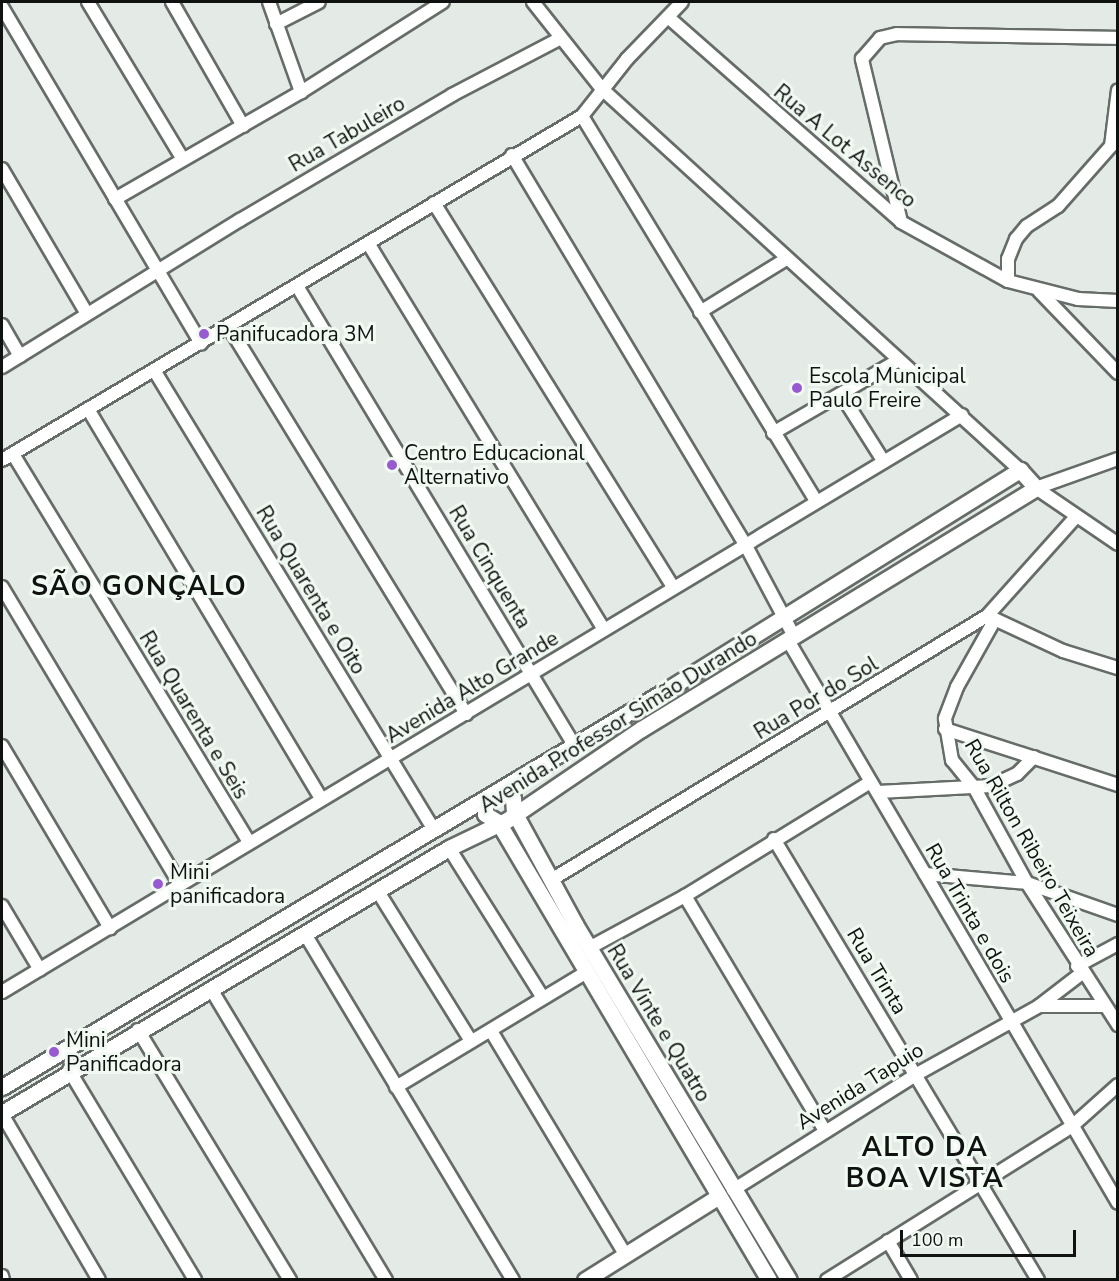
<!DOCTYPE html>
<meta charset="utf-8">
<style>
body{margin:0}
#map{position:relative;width:1119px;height:1281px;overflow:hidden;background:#e4ebe6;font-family:"Nunito Sans",sans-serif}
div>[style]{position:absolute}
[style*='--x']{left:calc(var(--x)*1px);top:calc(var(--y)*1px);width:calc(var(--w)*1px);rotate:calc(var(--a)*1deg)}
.roads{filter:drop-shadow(2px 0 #666c68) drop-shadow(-2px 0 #666c68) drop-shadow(0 2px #666c68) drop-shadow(0 -2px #666c68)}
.minor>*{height:12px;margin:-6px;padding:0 6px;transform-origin:6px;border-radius:6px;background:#fff}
.tertiary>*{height:15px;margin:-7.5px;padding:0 7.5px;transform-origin:7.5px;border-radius:7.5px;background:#fff}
.dots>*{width:16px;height:16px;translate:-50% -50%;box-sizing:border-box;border:3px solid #f1f9f3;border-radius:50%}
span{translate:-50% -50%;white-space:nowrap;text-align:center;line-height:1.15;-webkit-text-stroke:6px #f1f9f3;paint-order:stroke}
.street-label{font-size:21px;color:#0f1210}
.poi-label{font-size:21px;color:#0f1210}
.left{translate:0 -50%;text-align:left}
.district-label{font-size:27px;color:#0f1210;font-weight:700;letter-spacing:1.5px}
.frame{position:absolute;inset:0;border:3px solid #0f1210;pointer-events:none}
.scale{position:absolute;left:900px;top:1230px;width:176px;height:27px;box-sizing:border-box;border:3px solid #0f1210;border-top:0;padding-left:8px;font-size:18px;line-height:21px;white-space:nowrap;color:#0f1210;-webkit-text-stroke:4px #f1f9f3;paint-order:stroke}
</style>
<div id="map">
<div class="roads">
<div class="minor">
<i style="--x:88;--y:2;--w:182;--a:58.9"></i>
<i style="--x:172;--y:2;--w:143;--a:60.2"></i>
<i style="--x:269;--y:2;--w:96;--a:70.4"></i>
<i style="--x:533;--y:2;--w:111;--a:51.6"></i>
<i style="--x:602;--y:89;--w:566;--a:42.35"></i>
<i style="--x:2;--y:7;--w:391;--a:59.4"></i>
<i style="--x:668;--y:17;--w:310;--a:41.3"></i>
<i style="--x:901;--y:222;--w:122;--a:28.9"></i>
<i style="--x:1008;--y:281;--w:72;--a:14.4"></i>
<i style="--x:1078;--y:299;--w:40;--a:2.9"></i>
<i style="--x:276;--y:24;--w:48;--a:-27.1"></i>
<i style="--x:582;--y:116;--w:451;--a:58.7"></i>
<i style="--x:512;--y:155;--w:453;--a:59.1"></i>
<i style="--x:745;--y:544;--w:106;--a:62"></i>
<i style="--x:2;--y:169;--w:168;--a:59.6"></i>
<i style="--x:115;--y:199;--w:215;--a:-29.9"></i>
<i style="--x:301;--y:92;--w:168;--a:-32.4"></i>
<i style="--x:434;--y:203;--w:451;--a:58.1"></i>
<i style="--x:901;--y:222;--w:168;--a:-103.5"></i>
<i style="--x:862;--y:59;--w:28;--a:-49"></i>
<i style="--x:880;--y:38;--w:17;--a:-13"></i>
<i style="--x:897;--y:34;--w:221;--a:1"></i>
<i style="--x:368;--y:243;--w:452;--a:58.6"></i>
<i style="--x:1008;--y:281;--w:22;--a:-90"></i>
<i style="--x:1008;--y:259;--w:22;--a:-68"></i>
<i style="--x:1016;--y:239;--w:17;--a:-50"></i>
<i style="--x:1027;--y:226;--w:37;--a:-33"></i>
<i style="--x:1058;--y:206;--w:80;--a:-48.5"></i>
<i style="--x:1111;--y:146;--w:56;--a:-82.9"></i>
<i style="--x:297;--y:286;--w:536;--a:58.89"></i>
<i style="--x:1039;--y:291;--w:114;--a:46.1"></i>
<i style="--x:700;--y:312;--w:101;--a:-31.6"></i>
<i style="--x:2;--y:325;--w:36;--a:60"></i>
<i style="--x:229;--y:327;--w:454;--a:58.5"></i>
<i style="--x:2;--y:367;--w:280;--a:-31.7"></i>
<i style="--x:240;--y:220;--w:246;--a:-30.5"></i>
<i style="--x:452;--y:95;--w:121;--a:-27.6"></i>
<i style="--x:154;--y:370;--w:539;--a:58.67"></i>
<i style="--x:841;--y:394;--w:80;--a:57.7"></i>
<i style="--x:88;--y:409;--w:454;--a:59.1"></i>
<i style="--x:773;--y:433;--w:143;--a:-30.1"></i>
<i style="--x:13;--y:454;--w:454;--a:58.7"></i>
<i style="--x:2;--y:460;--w:674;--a:-30.67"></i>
<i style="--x:582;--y:116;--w:73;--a:-51.7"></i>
<i style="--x:627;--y:59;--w:79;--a:-46"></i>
<i style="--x:1036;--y:488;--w:99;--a:34.3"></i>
<i style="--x:1036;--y:488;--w:87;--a:-19.5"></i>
<i style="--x:2;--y:587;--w:346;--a:59.1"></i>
<i style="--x:988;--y:616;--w:83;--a:25"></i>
<i style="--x:1063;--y:651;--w:58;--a:17.2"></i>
<i style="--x:994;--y:621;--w:76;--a:119.3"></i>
<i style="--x:957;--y:687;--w:34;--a:111"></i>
<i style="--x:945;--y:719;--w:42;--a:80.3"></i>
<i style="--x:952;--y:760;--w:35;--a:51"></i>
<i style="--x:974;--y:787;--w:110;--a:61.1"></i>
<i style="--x:1027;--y:883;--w:169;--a:57.3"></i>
<i style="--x:789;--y:642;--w:650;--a:59.61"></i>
<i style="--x:945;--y:729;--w:182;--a:17.9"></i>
<i style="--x:2;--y:746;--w:212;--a:59.3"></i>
<i style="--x:878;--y:792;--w:113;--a:-3"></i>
<i style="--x:991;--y:786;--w:29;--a:-25"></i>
<i style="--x:1017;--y:774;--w:24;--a:-45"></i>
<i style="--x:774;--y:839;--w:514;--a:59.09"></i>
<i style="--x:449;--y:848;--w:177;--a:57.9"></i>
<i style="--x:925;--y:874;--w:102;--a:5"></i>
<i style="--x:1027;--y:883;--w:96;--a:19.4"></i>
<i style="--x:551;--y:880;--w:510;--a:-31.2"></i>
<i style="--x:987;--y:616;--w:132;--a:-48.1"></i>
<i style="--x:377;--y:890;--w:178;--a:58.1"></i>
<i style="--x:685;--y:896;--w:274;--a:59.2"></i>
<i style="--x:2;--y:906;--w:74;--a:59.3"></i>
<i style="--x:305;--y:934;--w:404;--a:59"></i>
<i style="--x:589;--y:948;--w:109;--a:-28.4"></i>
<i style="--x:685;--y:896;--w:217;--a:-31.6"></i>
<i style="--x:1077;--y:966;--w:47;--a:-28.2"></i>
<i style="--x:211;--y:989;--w:340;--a:59"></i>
<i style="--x:2;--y:992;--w:1120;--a:-31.01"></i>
<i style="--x:1039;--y:1006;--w:54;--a:-37.5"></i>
<i style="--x:138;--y:1030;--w:293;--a:58.7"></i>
<i style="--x:491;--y:1031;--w:260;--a:59"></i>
<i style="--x:69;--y:1070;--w:245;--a:59"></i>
<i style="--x:396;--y:1087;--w:221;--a:-31.1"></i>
<i style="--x:2;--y:1114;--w:192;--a:59.7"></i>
<i style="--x:733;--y:1190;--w:218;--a:-32.2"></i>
<i style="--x:917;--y:1074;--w:140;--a:-29.1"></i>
<i style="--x:1039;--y:1006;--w:65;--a:0"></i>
<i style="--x:888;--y:1241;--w:45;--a:59.5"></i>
<i style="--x:2;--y:1276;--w:4;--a:76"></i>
<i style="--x:827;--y:1280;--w:288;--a:-32.1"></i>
<i style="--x:1071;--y:1127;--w:63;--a:-41.8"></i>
</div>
<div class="tertiary">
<i style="--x:501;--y:790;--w:14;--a:34"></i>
<i style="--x:513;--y:798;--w:14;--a:86"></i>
<i style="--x:514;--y:812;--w:128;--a:61.4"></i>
<i style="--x:575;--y:924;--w:415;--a:59"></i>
<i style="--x:485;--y:799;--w:15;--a:90"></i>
<i style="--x:485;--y:814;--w:15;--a:32"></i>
<i style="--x:498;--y:822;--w:532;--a:59.39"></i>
<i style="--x:2;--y:1087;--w:776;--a:-30.86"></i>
<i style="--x:668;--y:689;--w:415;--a:-31.9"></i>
<i style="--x:1020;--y:470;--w:24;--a:48"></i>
<i style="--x:1036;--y:488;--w:463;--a:148.6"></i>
<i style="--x:641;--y:729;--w:162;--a:145.8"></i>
<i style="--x:507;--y:820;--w:64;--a:154.2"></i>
<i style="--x:449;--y:848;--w:520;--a:149.34"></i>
<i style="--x:585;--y:1280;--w:158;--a:-32.1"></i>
</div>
</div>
<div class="dots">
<i style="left:204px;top:334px;background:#985ad1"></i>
<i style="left:797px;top:388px;background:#985ad1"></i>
<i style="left:392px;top:465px;background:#985ad1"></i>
<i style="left:158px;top:884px;background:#985ad1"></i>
<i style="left:54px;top:1052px;background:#985ad1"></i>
</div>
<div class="street-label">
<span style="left:347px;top:134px;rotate:-30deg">Rua Tabuleiro</span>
<span style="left:845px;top:146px;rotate:40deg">Rua A Lot Assenco</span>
<span style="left:490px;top:567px;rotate:59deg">Rua Cinquenta</span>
<span style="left:311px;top:590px;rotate:59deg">Rua Quarenta e Oito</span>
<span style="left:472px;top:687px;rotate:-31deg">Avenida Alto Grande</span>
<span style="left:816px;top:698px;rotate:-31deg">Rua Por do Sol</span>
<span style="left:194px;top:715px;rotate:59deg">Rua Quarenta e Seis</span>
<span style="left:618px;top:722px;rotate:-32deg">Avenida Professor Simão Durando</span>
<span style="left:1032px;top:848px;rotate:60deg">Rua Rilton Ribeiro Teixeira</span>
<span style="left:970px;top:913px;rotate:60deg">Rua Trinta e dois</span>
<span style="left:877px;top:971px;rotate:59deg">Rua Trinta</span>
<span style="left:659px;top:1023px;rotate:59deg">Rua Vinte e Quatro</span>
<span style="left:860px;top:1086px;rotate:-32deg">Avenida Tapuio</span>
</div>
<div class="poi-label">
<span class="left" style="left:216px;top:334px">Panifucadora 3M</span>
<span class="left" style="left:809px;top:388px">Escola Municipal<br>Paulo Freire</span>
<span class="left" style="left:404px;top:465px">Centro Educacional<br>Alternativo</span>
<span class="left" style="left:170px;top:884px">Mini<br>panificadora</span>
<span class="left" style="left:66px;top:1052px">Mini<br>Panificadora</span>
</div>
<div class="district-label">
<span style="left:139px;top:587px">SÃO GONÇALO</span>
<span style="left:925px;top:1163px">ALTO DA<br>BOA VISTA</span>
</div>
<div class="frame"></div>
<div class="scale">100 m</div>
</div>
